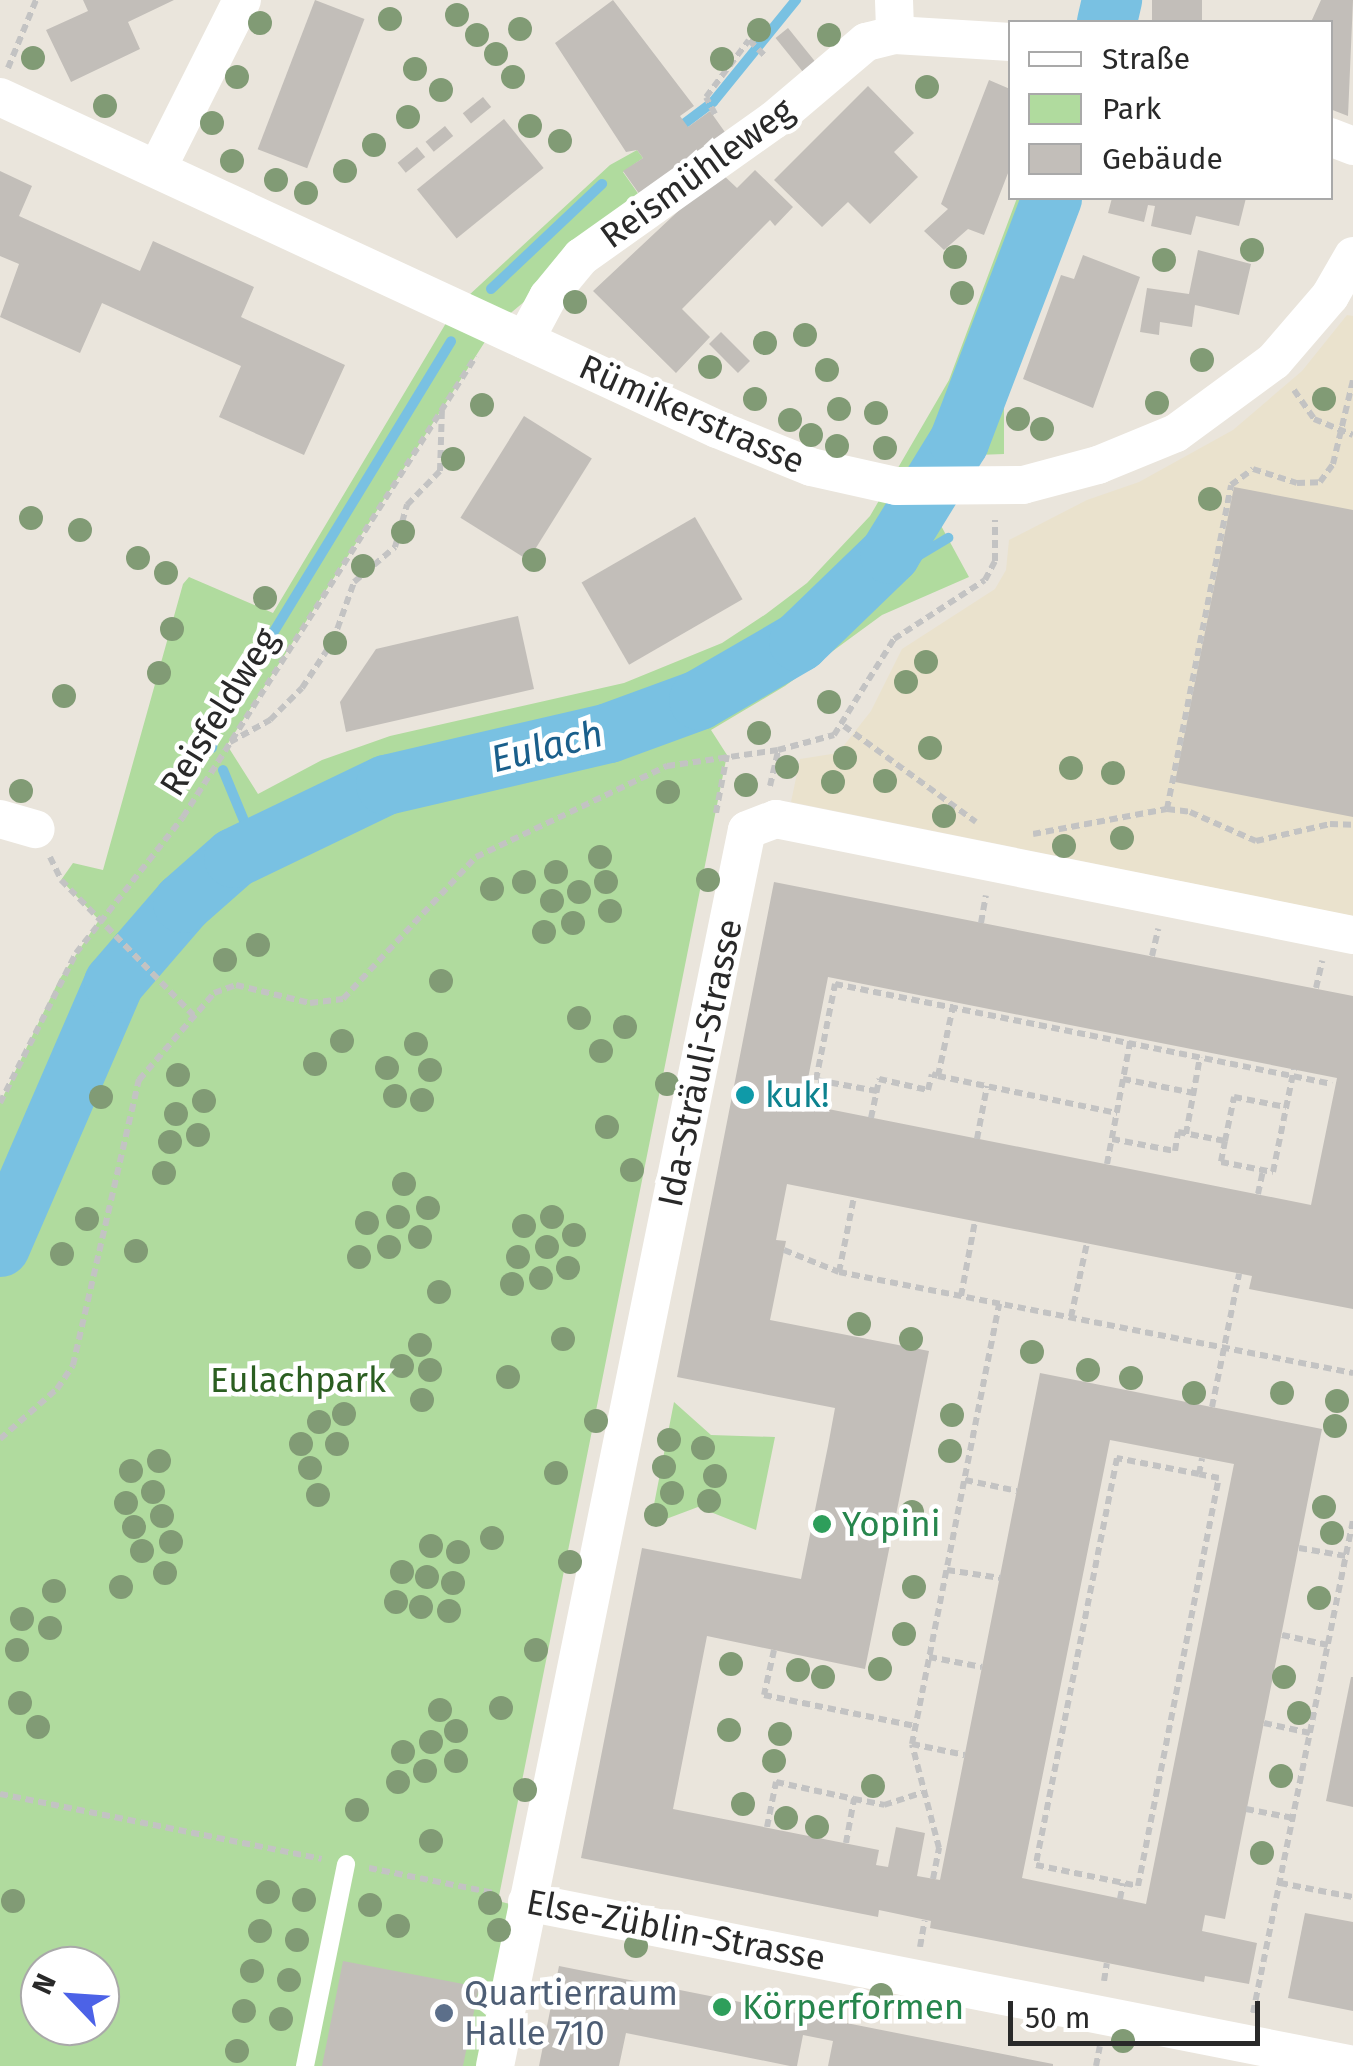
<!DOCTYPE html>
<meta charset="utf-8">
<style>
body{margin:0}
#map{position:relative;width:1353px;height:2066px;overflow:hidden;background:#eae5dc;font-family:"Fira Sans",sans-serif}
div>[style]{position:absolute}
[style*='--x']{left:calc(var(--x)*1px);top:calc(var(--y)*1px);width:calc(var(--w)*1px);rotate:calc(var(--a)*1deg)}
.education>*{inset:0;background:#eae2cd}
.green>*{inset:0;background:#b0db9e}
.stream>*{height:10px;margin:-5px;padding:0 5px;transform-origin:5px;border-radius:5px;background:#79c1e2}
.river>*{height:60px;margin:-30px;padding:0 30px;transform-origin:30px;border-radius:30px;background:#79c1e2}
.building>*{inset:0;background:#c2beb9;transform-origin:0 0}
.path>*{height:6px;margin-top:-3px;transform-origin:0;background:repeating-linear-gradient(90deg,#c3c3c3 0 8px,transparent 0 13px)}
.service>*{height:18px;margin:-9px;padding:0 9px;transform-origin:9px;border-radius:9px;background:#fff}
.minor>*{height:38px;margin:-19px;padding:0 19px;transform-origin:19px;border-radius:19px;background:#fff}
.trees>*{width:24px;height:24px;margin:-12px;border-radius:50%;background:#819b75}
.dots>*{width:28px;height:28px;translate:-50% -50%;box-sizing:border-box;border:5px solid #fff;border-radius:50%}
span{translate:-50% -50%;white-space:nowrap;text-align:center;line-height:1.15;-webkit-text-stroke:9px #fff;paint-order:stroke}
.street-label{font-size:35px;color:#292929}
.culture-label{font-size:35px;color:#0d838f}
.left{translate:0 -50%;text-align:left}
.park-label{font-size:35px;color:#2b5e21}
.leisure-label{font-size:35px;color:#27864d}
.service-label{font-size:35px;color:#4e5e75}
.water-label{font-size:38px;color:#1a5f8b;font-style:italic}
.legend{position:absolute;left:1008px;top:20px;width:325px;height:180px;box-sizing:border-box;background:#fff;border:2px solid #a9a9a9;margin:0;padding:12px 18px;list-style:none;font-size:30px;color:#292929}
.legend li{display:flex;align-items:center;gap:20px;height:50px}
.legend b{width:50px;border:2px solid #a9a9a9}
.north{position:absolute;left:20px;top:1946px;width:100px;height:100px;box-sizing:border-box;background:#fff;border:2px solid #a9a9a9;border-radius:50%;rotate:295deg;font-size:28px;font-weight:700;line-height:40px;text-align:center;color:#292929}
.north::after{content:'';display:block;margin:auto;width:35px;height:45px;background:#4c62e7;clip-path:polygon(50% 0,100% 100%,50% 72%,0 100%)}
.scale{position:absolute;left:1008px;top:2001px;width:252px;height:45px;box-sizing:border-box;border:5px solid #292929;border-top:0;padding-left:12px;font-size:30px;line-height:35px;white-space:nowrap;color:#292929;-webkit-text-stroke:8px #fff;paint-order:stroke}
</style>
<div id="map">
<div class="education">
<i style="clip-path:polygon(1347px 315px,1353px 316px,1353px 916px,791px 802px,800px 759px,838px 753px,871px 711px,902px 649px,995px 589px,1006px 570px,1009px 540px,1087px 500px,1139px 482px,1233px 430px,1302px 371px)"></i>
</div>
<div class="green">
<i style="clip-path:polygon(1085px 0,1135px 0,1131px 22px,1079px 22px)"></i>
<i style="clip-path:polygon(evenodd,637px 150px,643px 158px,623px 172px,644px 202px,495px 326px,227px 745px,258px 794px,322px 760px,390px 736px,624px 683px,722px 643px,766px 614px,807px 583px,870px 516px,949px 380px,1017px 198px,1075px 198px,1004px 392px,1004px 454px,977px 455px,939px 522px,969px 577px,882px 615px,785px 686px,711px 730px,727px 755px,498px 1901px,510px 1904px,477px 2066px,0 2066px,0 1103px,59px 980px,99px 920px,61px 880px,73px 863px,103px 870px,183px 584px,189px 577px,273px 613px,455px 308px,610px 165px,637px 150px,40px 1966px,100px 1966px,100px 2026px,40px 2026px,40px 1966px)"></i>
<i style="clip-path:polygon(674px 1402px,711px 1435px,775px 1437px,756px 1530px,698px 1507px,650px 1525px)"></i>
</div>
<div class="stream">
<i style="--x:685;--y:123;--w:35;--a:-37"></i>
<i style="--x:713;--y:102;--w:132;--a:-50.9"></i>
<i style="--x:491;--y:289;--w:153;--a:-43.4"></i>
<i style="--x:872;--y:572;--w:24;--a:-7"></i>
<i style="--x:896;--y:569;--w:61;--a:-30.8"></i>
<i style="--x:212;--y:748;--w:20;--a:-81"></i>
<i style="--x:215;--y:728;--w:453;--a:-58.6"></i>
<i style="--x:223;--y:770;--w:81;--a:67.5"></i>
</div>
<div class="river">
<i style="--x:1107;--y:22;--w:23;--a:-77"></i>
<i style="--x:0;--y:1247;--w:288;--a:-66.6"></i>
<i style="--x:114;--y:983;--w:106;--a:-49.2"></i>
<i style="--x:183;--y:903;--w:68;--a:-41.4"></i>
<i style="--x:234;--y:858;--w:169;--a:-25.7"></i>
<i style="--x:386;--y:785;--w:229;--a:-13.1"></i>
<i style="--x:609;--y:733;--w:96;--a:-20.1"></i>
<i style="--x:699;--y:700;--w:116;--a:-30.1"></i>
<i style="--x:799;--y:642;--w:127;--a:-44"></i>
<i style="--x:890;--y:554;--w:132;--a:-58.4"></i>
<i style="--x:959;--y:442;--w:261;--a:-69.1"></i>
</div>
<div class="building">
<i style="clip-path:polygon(83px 0,174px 0,128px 22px,140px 49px,71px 82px,46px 30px,88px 11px)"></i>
<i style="left:315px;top:0;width:53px;height:160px;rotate:21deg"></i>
<i style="clip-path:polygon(613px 0,694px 106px,680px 116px,688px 127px,710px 111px,727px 135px,640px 195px,623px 171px,643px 158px,637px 150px,626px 152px,555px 43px)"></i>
<i style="left:1152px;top:0;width:50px;height:22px"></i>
<i style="clip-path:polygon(1321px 0,1353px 0,1348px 116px,1330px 109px,1330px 22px,1311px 22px)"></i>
<i style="left:788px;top:28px;width:51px;height:16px;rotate:51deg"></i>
<i style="clip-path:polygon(989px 80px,1010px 89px,1010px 168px,984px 235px,968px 229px,944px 250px,924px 231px,948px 209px,941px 204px)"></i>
<i style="clip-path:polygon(868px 86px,914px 133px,894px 152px,918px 177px,870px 224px,848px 202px,822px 227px,774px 180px)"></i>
<i style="left:483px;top:97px;width:13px;height:26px;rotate:51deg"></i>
<i style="left:504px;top:119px;width:63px;height:112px;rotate:51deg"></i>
<i style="left:445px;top:126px;width:13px;height:25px;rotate:51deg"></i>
<i style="left:417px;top:147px;width:13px;height:25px;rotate:51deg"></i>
<i style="clip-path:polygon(755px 170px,793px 207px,775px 226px,770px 220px,682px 309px,710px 337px,676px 373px,593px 291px,720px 172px,737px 188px)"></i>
<i style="clip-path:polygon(0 171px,32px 186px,19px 216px,140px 271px,153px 241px,254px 287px,241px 317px,345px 365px,304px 455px,219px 417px,241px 366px,102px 303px,80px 353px,0 317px,19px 264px,0 256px)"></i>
<i style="clip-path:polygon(1112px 198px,1246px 198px,1239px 226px,1196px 216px,1191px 235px,1151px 226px,1155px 206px,1148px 205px,1144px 222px,1108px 213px)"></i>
<i style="clip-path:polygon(1198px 250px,1251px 264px,1239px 315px,1195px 305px,1192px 327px,1160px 322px,1159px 335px,1140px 332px,1147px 288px,1189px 294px)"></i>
<i style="clip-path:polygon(1083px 255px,1140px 277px,1093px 408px,1023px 379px,1061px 275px,1074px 279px)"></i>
<i style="left:721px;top:332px;width:41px;height:17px;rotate:45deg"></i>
<i style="left:524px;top:416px;width:80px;height:120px;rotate:32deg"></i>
<i style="clip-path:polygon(1234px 487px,1353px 510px,1353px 817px,1175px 782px)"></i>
<i style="left:695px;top:517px;width:95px;height:131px;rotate:60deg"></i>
<i style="clip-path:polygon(518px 616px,534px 689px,346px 732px,340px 702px,376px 649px)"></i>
<i style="clip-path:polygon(evenodd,774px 882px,1353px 996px,1353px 1309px,1249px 1289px,1252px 1276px,787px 1184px,776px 1240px,786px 1241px,770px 1320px,929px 1351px,865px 1669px,707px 1636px,673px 1809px,879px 1850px,876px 1865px,888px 1867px,896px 1827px,925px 1833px,917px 1876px,940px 1880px,1040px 1373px,1322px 1429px,1225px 1919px,1205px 1915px,1202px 1931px,1257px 1943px,1249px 1984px,1205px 1976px,1204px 1982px,930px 1928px,931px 1921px,879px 1910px,878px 1917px,581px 1858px,642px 1548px,801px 1579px,828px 1446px,835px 1408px,677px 1377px,774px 882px,828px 977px,1337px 1078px,1311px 1205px,803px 1104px,828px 977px,774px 882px,1110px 1440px,1234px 1464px,1146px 1904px,1022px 1878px,1110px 1440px)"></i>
<i style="clip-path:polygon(1351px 1677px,1353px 1677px,1353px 1807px,1326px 1801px)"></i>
<i style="clip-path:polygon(1305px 1913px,1353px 1922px,1353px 2011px,1288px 1998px)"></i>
<i style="clip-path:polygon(343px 1961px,479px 1987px,463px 2066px,322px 2066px)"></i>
<i style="clip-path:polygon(559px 1966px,1053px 2064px,1053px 2066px,828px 2066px,833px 2041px,803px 2035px,797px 2066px,790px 2066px,626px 2033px,619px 2066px,539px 2066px)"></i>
</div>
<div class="path">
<i style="--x:8;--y:68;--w:74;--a:-67.6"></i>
<i style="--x:715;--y:114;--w:19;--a:-118"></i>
<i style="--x:706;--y:97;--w:71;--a:-53"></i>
<i style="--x:749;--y:40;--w:21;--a:45"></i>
<i style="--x:1294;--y:390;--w:35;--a:55"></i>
<i style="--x:1314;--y:419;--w:42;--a:22.3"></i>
<i style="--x:844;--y:726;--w:163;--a:36"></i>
<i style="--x:230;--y:742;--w:46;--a:-28.8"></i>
<i style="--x:270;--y:720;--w:45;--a:-45"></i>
<i style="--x:302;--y:688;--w:56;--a:-56.6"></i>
<i style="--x:333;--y:641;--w:63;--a:-70.4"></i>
<i style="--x:354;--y:582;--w:54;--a:-40.5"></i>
<i style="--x:395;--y:547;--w:44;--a:-74.1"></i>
<i style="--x:407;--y:505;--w:47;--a:-45.9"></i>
<i style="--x:440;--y:471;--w:65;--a:-88.2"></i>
<i style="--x:770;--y:786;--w:37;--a:-77"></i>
<i style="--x:778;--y:750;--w:58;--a:-15"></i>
<i style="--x:834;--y:735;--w:113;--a:-58"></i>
<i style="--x:894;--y:639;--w:108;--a:-33"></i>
<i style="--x:985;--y:580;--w:21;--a:-62"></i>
<i style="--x:995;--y:561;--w:41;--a:-90"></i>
<i style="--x:1167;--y:809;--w:330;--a:-78.8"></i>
<i style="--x:1231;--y:485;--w:27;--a:-36"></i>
<i style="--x:1253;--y:469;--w:46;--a:17.7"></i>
<i style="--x:1297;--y:483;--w:23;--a:-2"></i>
<i style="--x:1320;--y:482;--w:22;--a:-54"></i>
<i style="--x:1333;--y:464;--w:86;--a:-76.6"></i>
<i style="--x:716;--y:813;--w:59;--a:-79.3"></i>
<i style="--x:1033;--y:834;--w:136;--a:-10.6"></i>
<i style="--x:1167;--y:809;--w:23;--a:7"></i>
<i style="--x:1190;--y:812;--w:72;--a:23.7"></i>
<i style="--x:1256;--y:841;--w:76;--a:-12.9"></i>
<i style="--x:1330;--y:824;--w:23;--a:2"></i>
<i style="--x:50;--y:857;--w:25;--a:64"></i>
<i style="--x:61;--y:880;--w:189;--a:45.6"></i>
<i style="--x:981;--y:923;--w:28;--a:-80"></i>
<i style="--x:1152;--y:956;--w:28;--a:-77"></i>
<i style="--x:1316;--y:988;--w:28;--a:-77"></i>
<i style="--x:938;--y:1076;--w:183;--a:11.7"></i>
<i style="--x:1123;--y:1079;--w:72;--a:11.2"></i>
<i style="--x:877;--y:1091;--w:62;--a:-169.8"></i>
<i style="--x:816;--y:1080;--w:98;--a:-78.8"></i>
<i style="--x:835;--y:984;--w:507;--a:11.38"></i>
<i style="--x:0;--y:1103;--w:168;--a:-63.1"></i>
<i style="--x:76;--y:953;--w:173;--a:-51.8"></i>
<i style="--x:183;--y:817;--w:546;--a:-57.56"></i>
<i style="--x:871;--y:1118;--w:40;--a:-78"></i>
<i style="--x:879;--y:1079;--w:50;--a:12.7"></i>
<i style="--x:928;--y:1090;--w:16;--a:-76"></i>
<i style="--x:932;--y:1074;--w:6;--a:18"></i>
<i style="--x:938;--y:1076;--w:76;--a:-77.8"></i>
<i style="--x:1186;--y:1134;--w:78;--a:-79.7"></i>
<i style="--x:977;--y:1139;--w:54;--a:-79.3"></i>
<i style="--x:1112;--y:1139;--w:64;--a:10.8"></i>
<i style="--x:1175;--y:1151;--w:19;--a:-81"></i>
<i style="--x:1178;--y:1132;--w:48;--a:10.8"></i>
<i style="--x:1225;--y:1141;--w:21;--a:101"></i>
<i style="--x:1221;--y:1162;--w:53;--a:10.9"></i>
<i style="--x:1273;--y:1172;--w:105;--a:-78.5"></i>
<i style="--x:1225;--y:1141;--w:45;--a:-78.4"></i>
<i style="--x:1234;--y:1097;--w:53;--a:10.9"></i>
<i style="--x:1107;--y:1164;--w:129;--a:-79.3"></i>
<i style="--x:1258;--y:1194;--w:25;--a:-78"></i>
<i style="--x:784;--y:1250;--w:59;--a:21.8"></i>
<i style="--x:839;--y:1272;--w:524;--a:11.12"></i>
<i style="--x:839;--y:1272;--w:76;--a:-78.7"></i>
<i style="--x:961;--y:1296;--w:76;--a:-79.4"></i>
<i style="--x:1071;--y:1317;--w:76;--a:-77.8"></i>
<i style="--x:1212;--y:1407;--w:136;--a:-78.5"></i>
<i style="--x:0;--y:1439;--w:76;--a:-41.3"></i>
<i style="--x:57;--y:1389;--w:29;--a:-56"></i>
<i style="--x:73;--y:1365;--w:293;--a:-77"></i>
<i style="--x:139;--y:1080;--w:115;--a:-49.2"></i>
<i style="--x:214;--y:993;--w:23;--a:-20"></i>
<i style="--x:236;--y:985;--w:76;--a:13.7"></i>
<i style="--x:310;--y:1003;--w:33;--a:-7"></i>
<i style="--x:343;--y:999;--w:195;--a:-46.9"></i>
<i style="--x:476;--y:857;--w:212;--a:-25.5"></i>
<i style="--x:667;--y:766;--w:112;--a:-8.2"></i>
<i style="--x:1199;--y:1474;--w:84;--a:-169"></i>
<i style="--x:1117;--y:1458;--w:415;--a:101.3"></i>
<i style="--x:1036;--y:1865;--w:104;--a:11.6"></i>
<i style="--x:1138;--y:1886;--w:416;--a:-78.8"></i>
<i style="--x:1219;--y:1478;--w:20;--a:-169"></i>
<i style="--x:1199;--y:1474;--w:16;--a:-79"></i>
<i style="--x:965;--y:1480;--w:53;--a:11.9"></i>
<i style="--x:1299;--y:1548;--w:48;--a:9.7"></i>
<i style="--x:947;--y:1570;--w:54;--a:8.6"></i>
<i style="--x:1282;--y:1635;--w:47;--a:12.3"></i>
<i style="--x:774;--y:1650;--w:46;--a:102.5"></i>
<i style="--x:764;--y:1695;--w:154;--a:11.6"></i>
<i style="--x:929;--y:1657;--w:54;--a:10.7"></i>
<i style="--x:1264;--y:1723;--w:47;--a:12.3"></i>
<i style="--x:912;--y:1744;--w:54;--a:11.7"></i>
<i style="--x:0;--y:1794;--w:328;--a:11.4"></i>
<i style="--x:1246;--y:1809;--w:48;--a:10.8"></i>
<i style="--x:767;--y:1827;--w:46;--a:-78.7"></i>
<i style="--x:776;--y:1782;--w:80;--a:12.3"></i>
<i style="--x:846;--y:1843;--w:45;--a:-79.7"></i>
<i style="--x:854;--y:1799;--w:31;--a:11"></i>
<i style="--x:884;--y:1805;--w:40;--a:-18"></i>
<i style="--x:369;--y:1868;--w:127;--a:11.3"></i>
<i style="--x:933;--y:1879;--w:32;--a:-79"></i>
<i style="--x:939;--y:1848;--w:107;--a:-104.6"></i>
<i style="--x:912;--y:1744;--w:449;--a:-78.8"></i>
<i style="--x:1280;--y:1883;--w:74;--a:10.9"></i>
<i style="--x:1120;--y:1899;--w:16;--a:-79"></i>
<i style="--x:920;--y:1947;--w:27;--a:-80"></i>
<i style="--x:1104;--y:1981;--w:18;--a:-81"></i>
<i style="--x:1253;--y:2013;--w:503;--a:-78.53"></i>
<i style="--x:1096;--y:2066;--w:20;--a:-79"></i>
</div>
<div class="service">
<i style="--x:305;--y:2066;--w:206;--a:-78.5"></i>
</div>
<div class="minor">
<i style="--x:894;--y:0;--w:35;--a:88"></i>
<i style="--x:0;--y:97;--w:790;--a:24.85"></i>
<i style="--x:717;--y:429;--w:101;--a:22"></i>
<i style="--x:811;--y:467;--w:87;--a:12.6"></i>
<i style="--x:896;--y:486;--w:127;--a:-0.5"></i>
<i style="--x:1023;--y:485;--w:78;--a:-14.9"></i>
<i style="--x:1098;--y:465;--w:84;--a:-22.3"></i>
<i style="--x:1176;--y:433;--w:122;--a:-36.3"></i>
<i style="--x:1274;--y:361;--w:86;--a:-49.3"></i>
<i style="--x:1330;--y:296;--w:46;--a:-60.1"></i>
<i style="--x:1330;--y:137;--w:25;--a:21"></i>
<i style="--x:157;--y:169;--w:189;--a:-63.3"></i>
<i style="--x:525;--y:340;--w:49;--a:-61.9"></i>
<i style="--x:548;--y:297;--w:52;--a:-50.5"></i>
<i style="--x:581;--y:257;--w:237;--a:-35.4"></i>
<i style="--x:774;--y:120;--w:121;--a:-40.3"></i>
<i style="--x:866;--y:42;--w:30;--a:-14"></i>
<i style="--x:895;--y:35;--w:116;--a:3.5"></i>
<i style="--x:0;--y:819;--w:37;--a:16"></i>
<i style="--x:527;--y:1902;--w:842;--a:11.16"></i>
<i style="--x:495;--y:2066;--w:1261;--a:-78.48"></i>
<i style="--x:747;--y:830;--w:31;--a:-21"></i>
<i style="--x:776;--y:819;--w:589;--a:11.37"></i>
</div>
<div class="trees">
<i style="left:457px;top:15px"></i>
<i style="left:390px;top:19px"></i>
<i style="left:260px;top:23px"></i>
<i style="left:520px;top:29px"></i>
<i style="left:759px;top:30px"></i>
<i style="left:477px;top:35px"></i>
<i style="left:829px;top:35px"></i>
<i style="left:496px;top:54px"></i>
<i style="left:33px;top:58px"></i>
<i style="left:722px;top:59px"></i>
<i style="left:415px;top:69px"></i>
<i style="left:237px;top:77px"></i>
<i style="left:513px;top:77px"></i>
<i style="left:927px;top:87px"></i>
<i style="left:441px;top:90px"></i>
<i style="left:105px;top:106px"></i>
<i style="left:408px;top:117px"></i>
<i style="left:212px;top:123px"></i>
<i style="left:530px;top:126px"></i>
<i style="left:560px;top:141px"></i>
<i style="left:374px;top:145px"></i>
<i style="left:232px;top:161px"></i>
<i style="left:345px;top:171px"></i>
<i style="left:276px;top:180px"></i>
<i style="left:306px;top:193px"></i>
<i style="left:1252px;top:250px"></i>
<i style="left:955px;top:257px"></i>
<i style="left:1164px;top:260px"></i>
<i style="left:962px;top:293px"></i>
<i style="left:575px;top:302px"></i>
<i style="left:805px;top:335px"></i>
<i style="left:765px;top:343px"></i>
<i style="left:1202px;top:360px"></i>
<i style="left:710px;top:367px"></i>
<i style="left:827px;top:370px"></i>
<i style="left:755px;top:399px"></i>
<i style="left:1324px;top:399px"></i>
<i style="left:1157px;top:403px"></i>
<i style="left:482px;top:405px"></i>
<i style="left:839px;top:409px"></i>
<i style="left:876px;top:413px"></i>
<i style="left:1018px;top:419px"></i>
<i style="left:790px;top:420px"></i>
<i style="left:1042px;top:429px"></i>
<i style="left:811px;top:435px"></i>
<i style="left:837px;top:446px"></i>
<i style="left:885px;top:448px"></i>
<i style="left:453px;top:459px"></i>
<i style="left:1210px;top:499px"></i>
<i style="left:31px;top:518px"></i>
<i style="left:80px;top:530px"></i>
<i style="left:403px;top:532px"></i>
<i style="left:138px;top:558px"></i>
<i style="left:534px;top:560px"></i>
<i style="left:363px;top:566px"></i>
<i style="left:166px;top:573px"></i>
<i style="left:265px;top:598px"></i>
<i style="left:172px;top:629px"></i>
<i style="left:335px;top:643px"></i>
<i style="left:926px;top:662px"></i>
<i style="left:159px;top:673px"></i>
<i style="left:906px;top:682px"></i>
<i style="left:64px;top:696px"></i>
<i style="left:829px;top:702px"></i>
<i style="left:759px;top:733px"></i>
<i style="left:930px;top:748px"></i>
<i style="left:845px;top:758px"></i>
<i style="left:787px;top:767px"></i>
<i style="left:1071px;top:768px"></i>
<i style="left:1113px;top:773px"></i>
<i style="left:885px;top:781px"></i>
<i style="left:833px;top:782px"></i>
<i style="left:746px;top:785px"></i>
<i style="left:21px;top:791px"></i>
<i style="left:668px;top:792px"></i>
<i style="left:944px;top:816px"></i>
<i style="left:1122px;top:838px"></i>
<i style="left:1064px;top:846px"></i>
<i style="left:600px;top:857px"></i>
<i style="left:556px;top:872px"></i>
<i style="left:708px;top:880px"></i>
<i style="left:524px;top:882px"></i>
<i style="left:606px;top:882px"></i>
<i style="left:492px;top:889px"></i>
<i style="left:579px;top:892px"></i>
<i style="left:552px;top:901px"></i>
<i style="left:610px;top:911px"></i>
<i style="left:573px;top:923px"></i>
<i style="left:544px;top:932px"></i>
<i style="left:258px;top:945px"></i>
<i style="left:225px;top:960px"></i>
<i style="left:441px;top:981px"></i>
<i style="left:579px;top:1018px"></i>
<i style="left:625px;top:1027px"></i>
<i style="left:342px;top:1041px"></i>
<i style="left:416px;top:1044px"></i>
<i style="left:601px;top:1051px"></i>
<i style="left:315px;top:1064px"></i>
<i style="left:387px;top:1068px"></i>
<i style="left:430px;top:1070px"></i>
<i style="left:178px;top:1075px"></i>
<i style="left:667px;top:1084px"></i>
<i style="left:395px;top:1096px"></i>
<i style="left:101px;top:1097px"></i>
<i style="left:422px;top:1100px"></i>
<i style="left:204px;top:1101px"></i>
<i style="left:176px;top:1114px"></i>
<i style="left:607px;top:1127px"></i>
<i style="left:198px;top:1135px"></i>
<i style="left:170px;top:1142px"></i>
<i style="left:632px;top:1170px"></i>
<i style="left:164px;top:1173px"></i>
<i style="left:404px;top:1184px"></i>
<i style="left:428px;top:1208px"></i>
<i style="left:398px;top:1217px"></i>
<i style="left:552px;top:1217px"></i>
<i style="left:87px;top:1219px"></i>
<i style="left:367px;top:1223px"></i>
<i style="left:524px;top:1226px"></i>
<i style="left:574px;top:1235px"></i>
<i style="left:420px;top:1237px"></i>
<i style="left:389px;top:1247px"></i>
<i style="left:547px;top:1247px"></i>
<i style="left:136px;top:1251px"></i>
<i style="left:62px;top:1254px"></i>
<i style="left:359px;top:1257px"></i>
<i style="left:518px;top:1257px"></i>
<i style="left:568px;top:1268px"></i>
<i style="left:541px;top:1278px"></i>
<i style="left:512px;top:1284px"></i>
<i style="left:439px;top:1292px"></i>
<i style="left:859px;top:1324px"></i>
<i style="left:563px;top:1339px"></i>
<i style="left:911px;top:1339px"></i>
<i style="left:420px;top:1345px"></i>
<i style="left:1032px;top:1352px"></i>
<i style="left:402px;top:1366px"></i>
<i style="left:430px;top:1370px"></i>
<i style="left:1088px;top:1370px"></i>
<i style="left:508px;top:1377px"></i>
<i style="left:1131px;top:1378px"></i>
<i style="left:1194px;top:1393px"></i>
<i style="left:1282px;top:1393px"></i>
<i style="left:422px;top:1400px"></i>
<i style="left:1337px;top:1401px"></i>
<i style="left:344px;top:1414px"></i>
<i style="left:952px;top:1415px"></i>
<i style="left:596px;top:1421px"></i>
<i style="left:319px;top:1422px"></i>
<i style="left:1335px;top:1426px"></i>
<i style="left:669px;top:1440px"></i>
<i style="left:301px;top:1444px"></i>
<i style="left:337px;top:1444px"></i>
<i style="left:703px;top:1448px"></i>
<i style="left:950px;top:1451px"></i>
<i style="left:159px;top:1461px"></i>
<i style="left:664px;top:1467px"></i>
<i style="left:310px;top:1468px"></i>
<i style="left:131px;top:1471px"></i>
<i style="left:556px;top:1473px"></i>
<i style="left:715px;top:1476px"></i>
<i style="left:153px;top:1492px"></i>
<i style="left:672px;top:1493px"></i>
<i style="left:318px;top:1495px"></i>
<i style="left:709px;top:1501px"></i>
<i style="left:126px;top:1503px"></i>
<i style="left:1324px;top:1507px"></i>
<i style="left:912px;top:1512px"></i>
<i style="left:656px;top:1515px"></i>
<i style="left:162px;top:1516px"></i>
<i style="left:134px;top:1527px"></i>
<i style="left:1332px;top:1533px"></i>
<i style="left:492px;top:1538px"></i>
<i style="left:171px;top:1542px"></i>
<i style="left:431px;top:1546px"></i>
<i style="left:142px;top:1551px"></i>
<i style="left:458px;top:1552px"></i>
<i style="left:570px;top:1562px"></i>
<i style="left:402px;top:1572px"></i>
<i style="left:165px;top:1573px"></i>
<i style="left:427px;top:1577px"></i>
<i style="left:453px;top:1583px"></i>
<i style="left:121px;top:1587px"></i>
<i style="left:914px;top:1587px"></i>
<i style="left:54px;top:1591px"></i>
<i style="left:1319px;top:1598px"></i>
<i style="left:396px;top:1602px"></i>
<i style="left:421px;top:1607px"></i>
<i style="left:449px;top:1611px"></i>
<i style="left:22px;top:1619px"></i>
<i style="left:50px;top:1628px"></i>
<i style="left:904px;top:1634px"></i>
<i style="left:17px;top:1650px"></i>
<i style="left:536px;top:1650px"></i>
<i style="left:731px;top:1664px"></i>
<i style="left:880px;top:1669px"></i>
<i style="left:798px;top:1670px"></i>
<i style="left:823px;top:1677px"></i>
<i style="left:1284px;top:1677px"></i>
<i style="left:20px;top:1703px"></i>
<i style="left:501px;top:1708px"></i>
<i style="left:440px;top:1710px"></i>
<i style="left:1299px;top:1713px"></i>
<i style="left:38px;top:1727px"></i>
<i style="left:729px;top:1730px"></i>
<i style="left:456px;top:1731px"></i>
<i style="left:780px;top:1734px"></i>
<i style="left:431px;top:1742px"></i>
<i style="left:403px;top:1752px"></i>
<i style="left:456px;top:1761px"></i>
<i style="left:774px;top:1761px"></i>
<i style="left:425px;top:1771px"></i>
<i style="left:1281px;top:1776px"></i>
<i style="left:398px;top:1782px"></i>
<i style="left:873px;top:1786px"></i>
<i style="left:525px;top:1790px"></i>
<i style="left:743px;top:1804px"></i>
<i style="left:357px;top:1810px"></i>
<i style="left:786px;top:1818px"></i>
<i style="left:817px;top:1827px"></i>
<i style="left:431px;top:1841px"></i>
<i style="left:1262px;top:1853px"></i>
<i style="left:268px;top:1892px"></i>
<i style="left:304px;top:1900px"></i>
<i style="left:13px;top:1901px"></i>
<i style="left:490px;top:1903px"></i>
<i style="left:370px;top:1905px"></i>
<i style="left:398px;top:1926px"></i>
<i style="left:499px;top:1930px"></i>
<i style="left:260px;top:1931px"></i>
<i style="left:297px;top:1940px"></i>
<i style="left:636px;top:1946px"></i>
<i style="left:252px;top:1971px"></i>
<i style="left:289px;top:1980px"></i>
<i style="left:881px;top:1995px"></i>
<i style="left:244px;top:2011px"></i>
<i style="left:281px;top:2019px"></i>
<i style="left:1123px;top:2041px"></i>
<i style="left:237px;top:2051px"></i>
</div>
<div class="dots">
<i style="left:745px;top:1095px;background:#0f9aa8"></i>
<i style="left:822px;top:1524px;background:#2e9e5b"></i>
<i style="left:722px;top:2007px;background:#2e9e5b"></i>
<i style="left:444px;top:2013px;background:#5c6f8a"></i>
</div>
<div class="street-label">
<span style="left:697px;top:173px;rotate:-36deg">Reismühleweg</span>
<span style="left:692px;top:414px;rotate:24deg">Rümikerstrasse</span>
<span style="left:219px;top:712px;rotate:-58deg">Reisfeldweg</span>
<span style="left:700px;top:1063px;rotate:-78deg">Ida-Sträuli-Strasse</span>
<span style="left:676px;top:1930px;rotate:11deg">Else-Züblin-Strasse</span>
</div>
<div class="culture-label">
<span class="left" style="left:765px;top:1095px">kuk!</span>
</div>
<div class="park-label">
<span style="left:298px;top:1380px">Eulachpark</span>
</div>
<div class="leisure-label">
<span class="left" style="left:842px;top:1524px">Yopini</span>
<span class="left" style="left:742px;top:2007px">Körperformen</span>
</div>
<div class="service-label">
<span class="left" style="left:464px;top:2013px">Quartierraum<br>Halle 710</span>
</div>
<div class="water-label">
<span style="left:547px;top:747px;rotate:-14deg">Eulach</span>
</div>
<ul class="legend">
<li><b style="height:12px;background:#fff"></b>Straße</li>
<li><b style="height:28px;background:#b0db9e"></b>Park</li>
<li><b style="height:28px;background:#c2beb9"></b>Gebäude</li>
</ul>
<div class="north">N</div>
<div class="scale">50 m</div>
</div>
